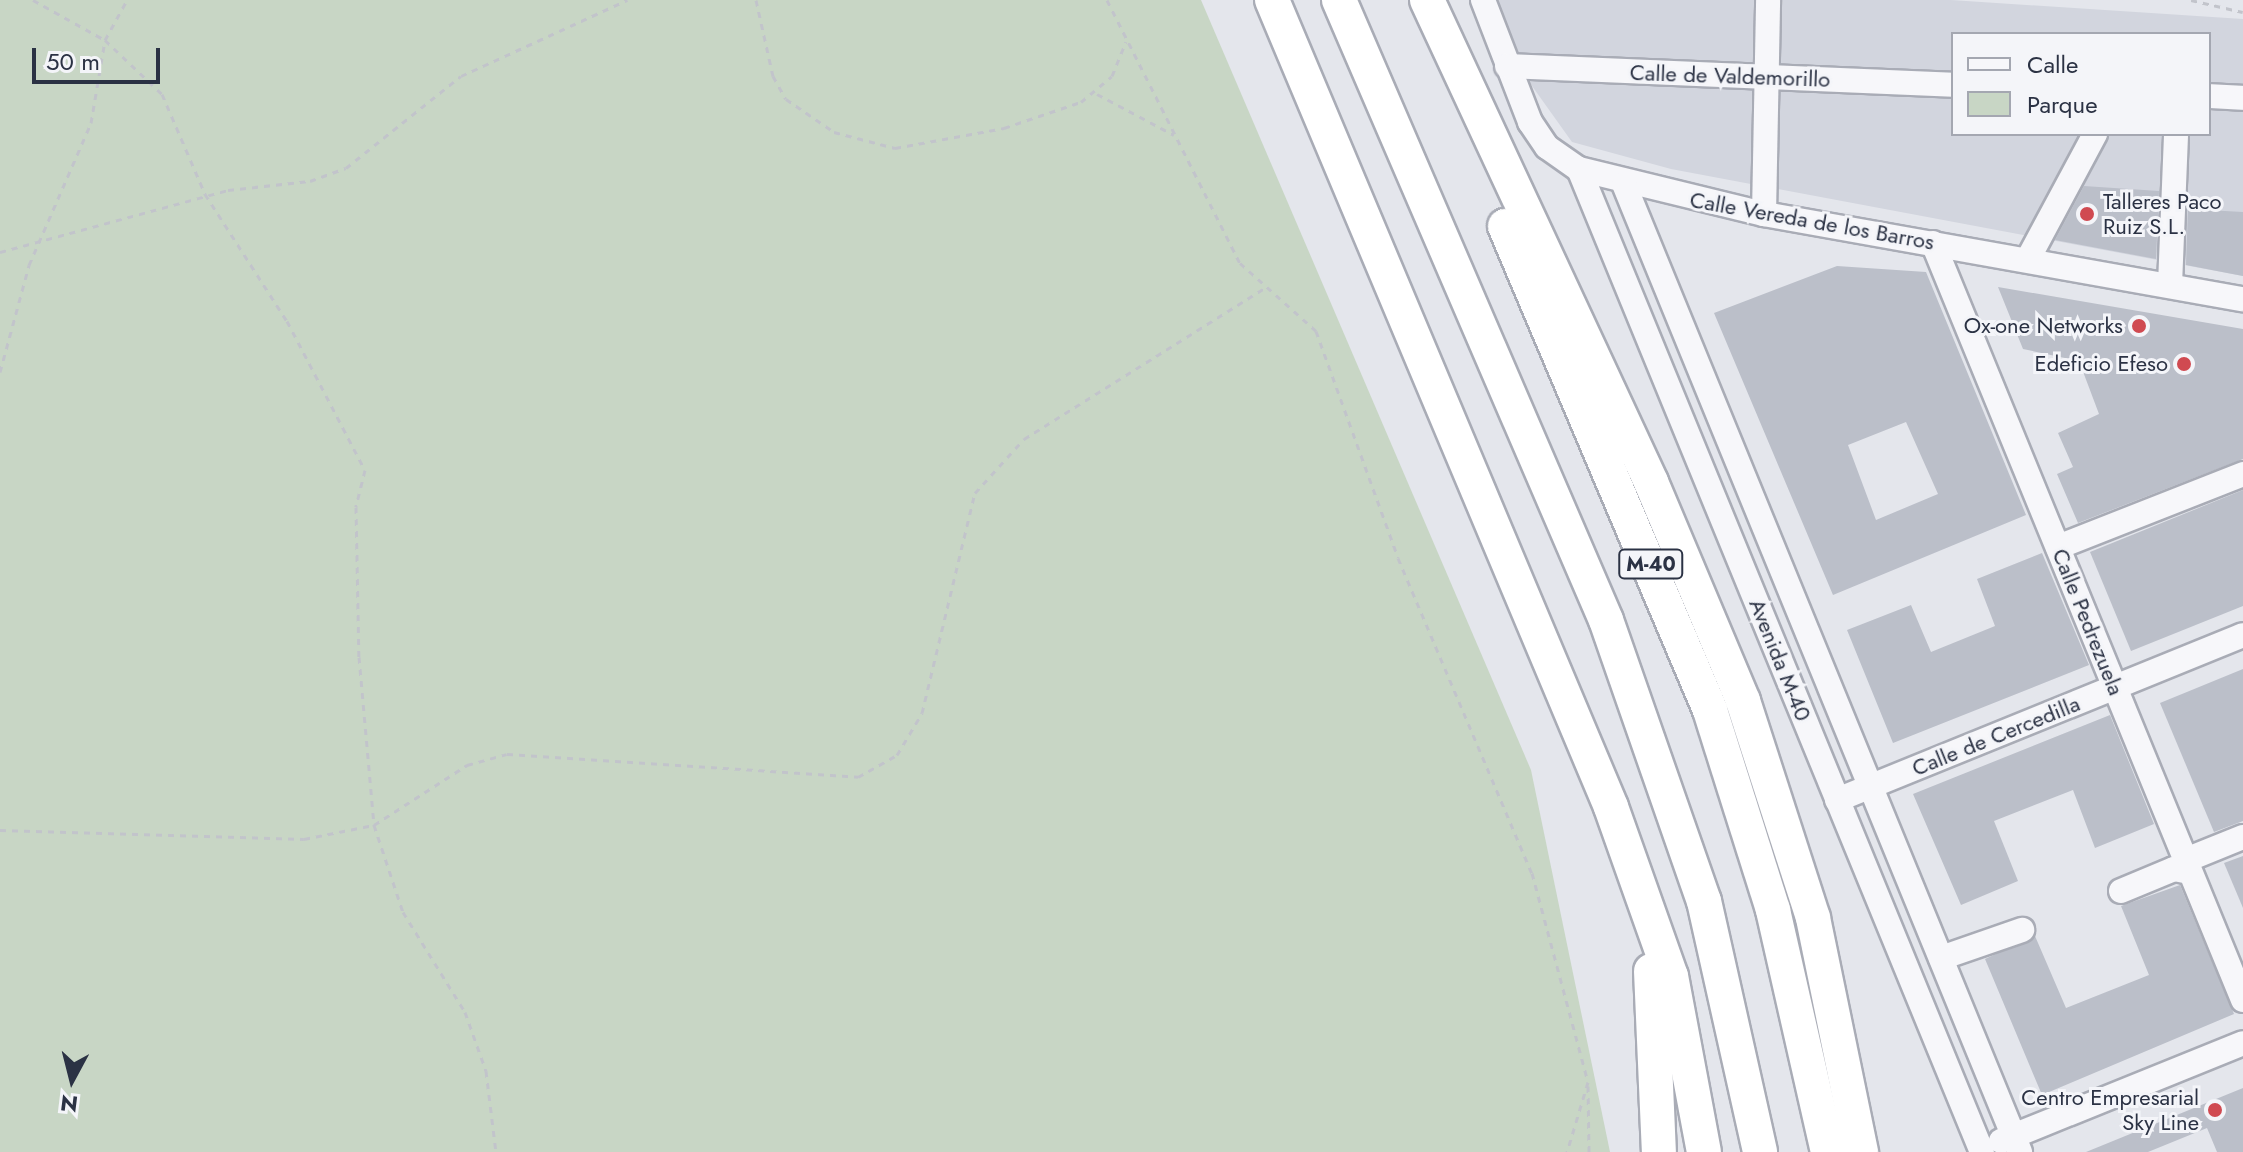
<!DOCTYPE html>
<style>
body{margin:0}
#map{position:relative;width:2243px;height:1152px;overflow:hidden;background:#e4e6ec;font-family:Jost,sans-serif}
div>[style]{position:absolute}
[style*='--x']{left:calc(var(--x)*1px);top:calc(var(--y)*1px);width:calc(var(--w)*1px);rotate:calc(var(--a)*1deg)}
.built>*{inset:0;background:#d2d5de}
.green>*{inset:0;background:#c8d6c5}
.building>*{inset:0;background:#bbbfc9}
.path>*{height:3px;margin-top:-1.5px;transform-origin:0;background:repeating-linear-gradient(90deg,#c2c4cb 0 6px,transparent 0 12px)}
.roads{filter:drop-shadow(2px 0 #a9acb6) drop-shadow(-2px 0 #a9acb6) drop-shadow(0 2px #a9acb6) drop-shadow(0 -2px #a9acb6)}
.minor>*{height:24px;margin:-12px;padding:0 12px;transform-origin:12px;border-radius:12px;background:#f7f7fa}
.highway>*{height:34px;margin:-17px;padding:0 17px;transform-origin:17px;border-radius:17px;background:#fff}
.dots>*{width:22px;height:22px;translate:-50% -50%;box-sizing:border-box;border:4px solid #f4f5f9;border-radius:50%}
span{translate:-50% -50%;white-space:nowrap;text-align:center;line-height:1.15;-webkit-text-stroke:6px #f4f5f9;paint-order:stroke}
.shield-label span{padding:2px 6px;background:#f4f5f9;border:2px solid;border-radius:6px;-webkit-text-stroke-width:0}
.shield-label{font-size:20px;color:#2b3244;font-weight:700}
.street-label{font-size:22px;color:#2b3244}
.poi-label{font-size:22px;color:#2b3244}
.left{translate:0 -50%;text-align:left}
.right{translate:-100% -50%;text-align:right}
.legend{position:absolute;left:1951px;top:32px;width:260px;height:104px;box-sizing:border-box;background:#f4f5f9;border:2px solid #a4a7b1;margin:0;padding:10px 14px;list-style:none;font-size:24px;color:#2b3244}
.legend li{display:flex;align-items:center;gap:16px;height:40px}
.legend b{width:40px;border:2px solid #a4a7b1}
.north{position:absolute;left:32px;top:1040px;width:80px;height:80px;-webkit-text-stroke:6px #f4f5f9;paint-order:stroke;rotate:187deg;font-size:22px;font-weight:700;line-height:32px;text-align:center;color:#2b3244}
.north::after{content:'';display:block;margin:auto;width:28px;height:36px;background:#2b3244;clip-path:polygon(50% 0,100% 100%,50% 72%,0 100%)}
.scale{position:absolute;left:32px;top:48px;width:128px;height:36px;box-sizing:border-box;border:4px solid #2b3244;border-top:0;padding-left:10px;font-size:24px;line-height:28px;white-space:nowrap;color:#2b3244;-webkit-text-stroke:6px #f4f5f9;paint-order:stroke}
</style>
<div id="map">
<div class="built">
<i style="clip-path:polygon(evenodd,1493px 0,1951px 0,2243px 19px,2243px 276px,1671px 169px,1572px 142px,1515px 62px,1493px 0,1953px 34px,2209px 34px,2209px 134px,1953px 134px,1953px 34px)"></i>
</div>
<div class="green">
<i style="clip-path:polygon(0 0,1201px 0,1531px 770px,1610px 1152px,0 1152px)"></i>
</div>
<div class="building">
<i style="clip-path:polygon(2084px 186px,2159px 191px,2156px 259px,2055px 240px)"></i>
<i style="clip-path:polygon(2188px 209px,2243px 212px,2243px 276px,2186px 265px)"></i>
<i style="clip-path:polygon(evenodd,1837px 266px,1926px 272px,2026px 515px,1833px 595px,1714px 313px,1837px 266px,1906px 422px,1938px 494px,1876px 520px,1848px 445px,1906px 422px)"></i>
<i style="clip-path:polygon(1998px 287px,2243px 329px,2243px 459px,2078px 523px,2057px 474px,2073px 467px,2058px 433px,2099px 414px,2079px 361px,2023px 349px)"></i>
<i style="clip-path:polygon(2243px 490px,2243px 606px,2131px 651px,2090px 552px)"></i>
<i style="clip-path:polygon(2042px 553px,2089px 665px,1893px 743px,1847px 630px,1911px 605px,1931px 652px,1995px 626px,1977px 579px)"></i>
<i style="clip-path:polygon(2243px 669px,2243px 821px,2214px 832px,2160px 703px)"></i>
<i style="clip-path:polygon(2110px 715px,2154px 824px,2095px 848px,2073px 790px,1994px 821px,2018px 881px,1961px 905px,1913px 794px)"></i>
<i style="clip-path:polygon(2243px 856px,2243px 908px,2224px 863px)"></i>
<i style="clip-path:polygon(2180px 885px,2234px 1014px,2042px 1095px,1985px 959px,2035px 936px,2066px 1008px,2149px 975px,2121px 906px)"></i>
<i style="clip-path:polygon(2243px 1088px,2243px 1152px,2217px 1152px,2207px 1128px,2148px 1152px,2086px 1152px)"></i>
</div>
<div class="path">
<i style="--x:33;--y:0;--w:82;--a:29.1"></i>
<i style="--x:105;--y:40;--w:79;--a:43.5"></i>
<i style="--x:162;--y:94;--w:109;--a:66.7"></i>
<i style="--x:205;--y:194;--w:151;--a:57.2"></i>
<i style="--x:287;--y:321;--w:168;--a:62.4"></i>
<i style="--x:365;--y:470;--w:38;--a:104"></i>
<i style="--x:356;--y:507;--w:150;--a:88.9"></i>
<i style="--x:359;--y:657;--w:169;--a:84.9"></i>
<i style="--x:374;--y:825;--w:92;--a:71.6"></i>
<i style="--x:403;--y:912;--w:118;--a:58.2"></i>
<i style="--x:465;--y:1012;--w:63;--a:70.4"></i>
<i style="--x:486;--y:1071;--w:82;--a:83"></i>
<i style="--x:756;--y:0;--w:78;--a:77.4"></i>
<i style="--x:773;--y:76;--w:26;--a:61"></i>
<i style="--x:786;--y:99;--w:58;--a:34.5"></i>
<i style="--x:834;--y:132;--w:63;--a:14.7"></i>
<i style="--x:895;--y:148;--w:111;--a:-10.4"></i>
<i style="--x:1004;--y:128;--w:81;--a:-18.7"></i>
<i style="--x:1081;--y:102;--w:40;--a:-40"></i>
<i style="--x:1112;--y:76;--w:37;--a:-68"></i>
<i style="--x:1107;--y:0;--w:295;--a:63.2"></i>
<i style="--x:1240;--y:263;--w:102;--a:41.8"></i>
<i style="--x:1316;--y:331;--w:241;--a:70.1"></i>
<i style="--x:1398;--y:558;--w:342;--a:67"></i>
<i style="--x:1532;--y:873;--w:216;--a:75"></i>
<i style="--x:1588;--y:1082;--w:73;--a:106.7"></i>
<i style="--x:2191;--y:0;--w:53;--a:13"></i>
<i style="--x:1097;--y:94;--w:87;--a:28"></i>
<i style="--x:0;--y:252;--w:236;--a:-15.2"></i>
<i style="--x:228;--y:190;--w:82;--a:-6.3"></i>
<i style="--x:310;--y:181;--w:38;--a:-20"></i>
<i style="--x:346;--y:168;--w:147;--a:-38.7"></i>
<i style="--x:461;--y:76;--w:183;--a:-24.6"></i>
<i style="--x:0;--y:372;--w:111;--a:-74.8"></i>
<i style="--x:29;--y:265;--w:155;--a:-66.4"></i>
<i style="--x:91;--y:123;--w:84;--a:-80.4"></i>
<i style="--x:105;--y:40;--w:46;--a:-61.2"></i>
<i style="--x:0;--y:830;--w:304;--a:1.7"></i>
<i style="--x:304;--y:839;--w:71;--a:-11.3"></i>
<i style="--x:374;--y:825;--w:111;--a:-32.8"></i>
<i style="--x:467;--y:765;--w:41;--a:-15.4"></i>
<i style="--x:507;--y:754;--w:352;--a:3.7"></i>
<i style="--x:858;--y:777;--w:45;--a:-29.4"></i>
<i style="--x:897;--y:755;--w:49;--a:-59.2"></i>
<i style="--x:922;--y:713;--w:226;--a:-76.5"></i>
<i style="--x:975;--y:493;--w:73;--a:-47.8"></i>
<i style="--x:1024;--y:439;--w:286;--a:-32.1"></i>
<i style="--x:1588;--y:1086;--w:66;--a:89.1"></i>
</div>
<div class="roads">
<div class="minor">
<i style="--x:1483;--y:0;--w:131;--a:68.9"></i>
<i style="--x:1530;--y:122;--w:30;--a:56"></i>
<i style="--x:1547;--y:147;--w:39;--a:35"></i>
<i style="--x:1579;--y:169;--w:190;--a:13.7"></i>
<i style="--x:1764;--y:214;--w:486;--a:10.1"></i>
<i style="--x:1507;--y:66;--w:446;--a:2.4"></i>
<i style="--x:2209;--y:96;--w:34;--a:3"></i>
<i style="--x:1579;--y:169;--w:1062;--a:67.71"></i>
<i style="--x:1624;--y:184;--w:1046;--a:67.75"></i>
<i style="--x:1764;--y:214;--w:214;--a:-88.9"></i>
<i style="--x:1933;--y:243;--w:818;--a:67.73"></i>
<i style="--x:2028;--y:259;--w:142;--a:-61.8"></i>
<i style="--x:2170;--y:285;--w:151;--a:-87.7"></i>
<i style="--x:2058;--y:547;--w:199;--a:-21.5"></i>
<i style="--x:1837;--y:800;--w:438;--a:-22.1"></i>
<i style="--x:2186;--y:860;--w:61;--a:-22"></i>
<i style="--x:2121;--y:891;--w:57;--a:-22.5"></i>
<i style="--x:2174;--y:869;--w:16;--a:11"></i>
<i style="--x:1941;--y:958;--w:86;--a:-19.1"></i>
<i style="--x:2001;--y:1141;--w:261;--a:-22"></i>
</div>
<div class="highway">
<i style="--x:1272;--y:0;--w:875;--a:67.21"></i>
<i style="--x:1611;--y:807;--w:179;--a:70.5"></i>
<i style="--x:1671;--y:976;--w:179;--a:79.4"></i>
<i style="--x:1339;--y:0;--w:675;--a:66.7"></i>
<i style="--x:1606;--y:620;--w:298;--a:70.8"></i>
<i style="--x:1704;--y:901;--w:257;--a:77.4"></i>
<i style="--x:1427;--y:0;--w:532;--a:65.07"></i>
<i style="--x:1651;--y:482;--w:238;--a:67.2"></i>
<i style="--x:1743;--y:701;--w:228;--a:72.1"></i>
<i style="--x:1813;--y:918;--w:239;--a:78.4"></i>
<i style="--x:1505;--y:226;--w:526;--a:67.04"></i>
<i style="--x:1710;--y:710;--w:210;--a:72.5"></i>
<i style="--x:1773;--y:910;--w:248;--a:77.2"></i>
<i style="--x:1651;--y:971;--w:181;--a:87.5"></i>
</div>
</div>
<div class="dots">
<i style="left:2087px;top:214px;background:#d04a51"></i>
<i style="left:2139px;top:326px;background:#d04a51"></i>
<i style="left:2184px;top:364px;background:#d04a51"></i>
<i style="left:2215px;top:1110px;background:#d04a51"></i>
</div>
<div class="shield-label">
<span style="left:1651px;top:564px">M-40</span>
</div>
<div class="street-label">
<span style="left:1730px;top:76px;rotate:2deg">Calle de Valdemorillo</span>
<span style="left:1812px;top:221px;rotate:10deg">Calle Vereda de los Barros</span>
<span style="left:2088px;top:622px;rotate:68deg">Calle Pedrezuela</span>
<span style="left:1780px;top:660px;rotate:68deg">Avenida M-40</span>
<span style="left:1996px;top:736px;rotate:-22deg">Calle de Cercedilla</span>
</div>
<div class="poi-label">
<span class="left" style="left:2103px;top:214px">Talleres Paco<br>Ruiz S.L.</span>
<span class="right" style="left:2123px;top:326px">Ox-one Networks</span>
<span class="right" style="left:2168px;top:364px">Edeficio Efeso</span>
<span class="right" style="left:2199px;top:1110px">Centro Empresarial<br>Sky Line</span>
</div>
<ul class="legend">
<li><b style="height:10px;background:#f7f7fa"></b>Calle</li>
<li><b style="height:22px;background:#c8d6c5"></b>Parque</li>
</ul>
<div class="north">N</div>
<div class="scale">50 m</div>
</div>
